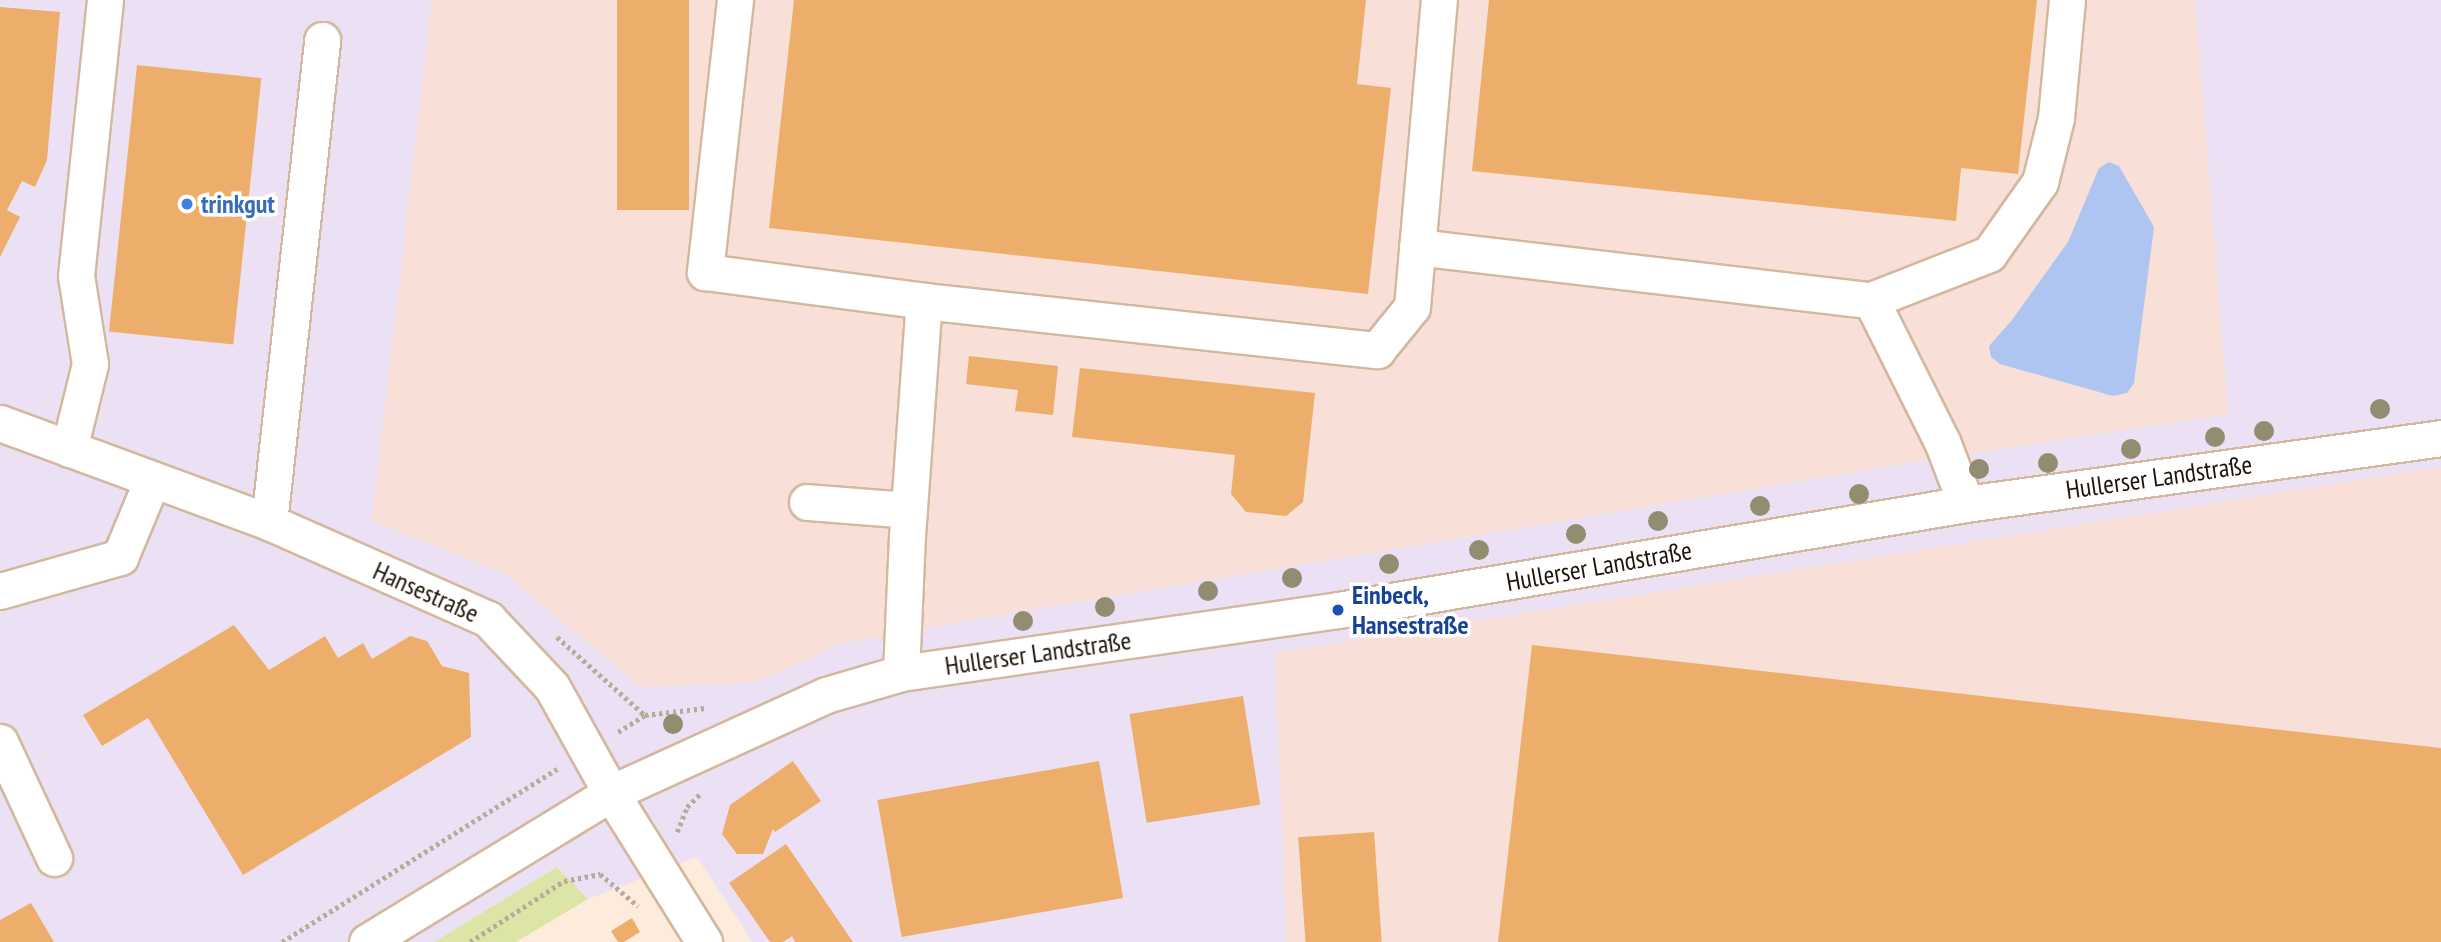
<!DOCTYPE html>
<meta charset="utf-8">
<style>
body{margin:0}
#map{position:relative;width:2441px;height:942px;overflow:hidden;background:#fdecdb;font-family:"PT Sans Narrow",sans-serif}
div>[style]{position:absolute}
[style*='--x']{left:calc(var(--x)*1px);top:calc(var(--y)*1px);width:calc(var(--w)*1px);rotate:calc(var(--a)*1deg)}
.commercial>*{inset:0;background:#ece0f4}
.industrial>*{inset:0;background:#f8dfd7}
.green>*{inset:0;background:#dce4a6}
.water>*{inset:0;background:#afc5f1}
.building>*{inset:0;background:#edae6b;transform-origin:0 0}
.path>*{height:4.5px;margin-top:-2.25px;transform-origin:0;background:repeating-linear-gradient(90deg,#b9aa9b 0 3.5px,transparent 0 7px)}
.roads{filter:drop-shadow(2px 0 #d3b89e) drop-shadow(-2px 0 #d3b89e) drop-shadow(0 2px #d3b89e) drop-shadow(0 -2px #d3b89e)}
.minor>*{height:35px;margin:-17.5px;padding:0 17.5px;transform-origin:17.5px;border-radius:17.5px;background:#fff}
.trees>*{width:20px;height:20px;margin:-10px;border-radius:50%;background:#928c70}
.dots>*{width:19px;height:19px;translate:-50% -50%;box-sizing:border-box;border:4px solid #fff;border-radius:50%}
span{translate:-50% -50%;white-space:nowrap;text-align:center;line-height:1.15;-webkit-text-stroke:7px #fff;paint-order:stroke}
.shop-label{font-size:26px;color:#366cbe;font-weight:700}
.left{translate:0 -50%;text-align:left}
.street-label{font-size:26px;color:#1d1309}
.transit-label{font-size:26px;color:#164399;font-weight:700}
</style>
<div id="map">
<div class="commercial">
<i style="clip-path:polygon(0 0,432px 0,372px 520px,504px 573px,642px 687px,757px 682px,839px 644px,976px 619px,1914px 462px,2228px 414px,2195px 0,2441px 0,2441px 467px,1275px 653px,1287px 942px,753px 942px,697px 857px,588px 899px,557px 867px,434px 942px,0 942px)"></i>
</div>
<div class="industrial">
<i style="clip-path:polygon(432px 0,2195px 0,2228px 414px,1914px 462px,976px 619px,839px 644px,757px 682px,642px 687px,504px 573px,372px 521px)"></i>
<i style="clip-path:polygon(2441px 467px,2441px 942px,1287px 942px,1275px 653px)"></i>
</div>
<div class="green">
<i style="clip-path:polygon(557px 867px,588px 899px,516px 942px,434px 942px)"></i>
</div>
<div class="water">
<i style="clip-path:polygon(2109px 162px,2119px 166px,2154px 227px,2134px 383px,2127px 393px,2113px 396px,2000px 364px,1991px 357px,1989px 346px,2012px 320px,2068px 242px,2099px 168px)"></i>
</div>
<div class="building">
<i style="left:617px;top:0;width:72px;height:210px"></i>
<i style="clip-path:polygon(794px 0,1366px 0,1357px 84px,1391px 88px,1368px 294px,769px 228px)"></i>
<i style="clip-path:polygon(1489px 0,2037px 0,2018px 174px,1961px 168px,1956px 221px,1472px 171px)"></i>
<i style="clip-path:polygon(0 7px,60px 12px,47px 160px,35px 187px,22px 181px,7px 210px,20px 217px,0 257px)"></i>
<i style="left:137px;top:65px;width:125px;height:268px;rotate:6deg"></i>
<i style="clip-path:polygon(969px 356px,1058px 366px,1053px 415px,1015px 411px,1018px 390px,966px 384px)"></i>
<i style="clip-path:polygon(1080px 368px,1315px 393px,1303px 502px,1286px 516px,1246px 512px,1231px 494px,1235px 455px,1072px 437px)"></i>
<i style="clip-path:polygon(234px 625px,269px 670px,325px 636px,338px 658px,363px 643px,372px 659px,410px 636px,427px 641px,442px 666px,469px 673px,471px 737px,243px 875px,148px 718px,102px 746px,83px 715px)"></i>
<i style="clip-path:polygon(1532px 645px,2441px 748px,2441px 942px,1498px 942px)"></i>
<i style="left:1243px;top:696px;width:110px;height:115px;rotate:81deg"></i>
<i style="clip-path:polygon(793px 761px,821px 801px,775px 832px,773px 829px,763px 854px,737px 854px,722px 834px,730px 805px)"></i>
<i style="left:1099px;top:761px;width:139px;height:225px;rotate:80deg"></i>
<i style="left:1374px;top:832px;width:110px;height:76px;rotate:86deg"></i>
<i style="clip-path:polygon(786px 844px,853px 942px,795px 942px,792px 936px,783px 942px,770px 942px,729px 883px)"></i>
<i style="clip-path:polygon(31px 903px,54px 942px,0 942px,0 920px)"></i>
<i style="clip-path:polygon(632px 918px,640px 932px,624px 942px,618px 942px,611px 931px)"></i>
</div>
<div class="path">
<i style="--x:557;--y:637;--w:118;--a:41.6"></i>
<i style="--x:618;--y:732;--w:32;--a:-32"></i>
<i style="--x:645;--y:715;--w:61;--a:-6.5"></i>
<i style="--x:677;--y:832;--w:27;--a:-68"></i>
<i style="--x:687;--y:807;--w:20;--a:-45"></i>
<i style="--x:282;--y:942;--w:325;--a:-32.2"></i>
<i style="--x:470;--y:942;--w:112;--a:-33"></i>
<i style="--x:564;--y:881;--w:37;--a:-11"></i>
<i style="--x:600;--y:874;--w:50;--a:40.1"></i>
</div>
<div class="roads">
<div class="minor">
<i style="--x:735;--y:0;--w:274;--a:96.3"></i>
<i style="--x:705;--y:272;--w:221;--a:7.5"></i>
<i style="--x:924;--y:301;--w:456;--a:6.2"></i>
<i style="--x:1377;--y:350;--w:55;--a:-50.9"></i>
<i style="--x:1412;--y:307;--w:308;--a:-85"></i>
<i style="--x:1417;--y:247;--w:457;--a:6.7"></i>
<i style="--x:1871;--y:300;--w:127;--a:-21.3"></i>
<i style="--x:1989;--y:254;--w:88;--a:-54.7"></i>
<i style="--x:2040;--y:182;--w:66;--a:-76"></i>
<i style="--x:2056;--y:118;--w:119;--a:-84.7"></i>
<i style="--x:1871;--y:300;--w:161;--a:63.4"></i>
<i style="--x:1943;--y:444;--w:64;--a:69"></i>
<i style="--x:0;--y:423;--w:287;--a:20.2"></i>
<i style="--x:269;--y:522;--w:240;--a:23.9"></i>
<i style="--x:488;--y:619;--w:93;--a:46.7"></i>
<i style="--x:552;--y:687;--w:121;--a:60.9"></i>
<i style="--x:611;--y:793;--w:176;--a:58"></i>
<i style="--x:69;--y:449;--w:88;--a:-76.1"></i>
<i style="--x:90;--y:364;--w:89;--a:-99"></i>
<i style="--x:76;--y:276;--w:278;--a:-84"></i>
<i style="--x:807;--y:502;--w:102;--a:4.5"></i>
<i style="--x:269;--y:522;--w:485;--a:-83.7"></i>
<i style="--x:0;--y:591;--w:125;--a:-15.8"></i>
<i style="--x:120;--y:557;--w:83;--a:-67.4"></i>
<i style="--x:901;--y:673;--w:137;--a:-87.5"></i>
<i style="--x:907;--y:536;--w:236;--a:-85.9"></i>
<i style="--x:0;--y:742;--w:128;--a:65"></i>
<i style="--x:367;--y:942;--w:286;--a:-31.4"></i>
<i style="--x:611;--y:793;--w:236;--a:-24.5"></i>
<i style="--x:826;--y:695;--w:78;--a:-16.3"></i>
<i style="--x:901;--y:673;--w:442;--a:-8.2"></i>
<i style="--x:1338;--y:610;--w:637;--a:-9.58"></i>
<i style="--x:1966;--y:504;--w:480;--a:-7.9"></i>
</div>
</div>
<div class="trees">
<i style="left:2380px;top:409px"></i>
<i style="left:2264px;top:431px"></i>
<i style="left:2215px;top:437px"></i>
<i style="left:2131px;top:449px"></i>
<i style="left:2048px;top:463px"></i>
<i style="left:1979px;top:469px"></i>
<i style="left:1859px;top:494px"></i>
<i style="left:1760px;top:506px"></i>
<i style="left:1658px;top:521px"></i>
<i style="left:1576px;top:534px"></i>
<i style="left:1479px;top:550px"></i>
<i style="left:1389px;top:564px"></i>
<i style="left:1292px;top:578px"></i>
<i style="left:1208px;top:591px"></i>
<i style="left:1105px;top:607px"></i>
<i style="left:1023px;top:621px"></i>
<i style="left:673px;top:724px"></i>
</div>
<div class="dots">
<i style="left:187px;top:204px;background:#3f7fe0"></i>
<i style="left:1338px;top:610px;background:#1a4fb4"></i>
</div>
<div class="shop-label">
<span class="left" style="left:201px;top:204px">trinkgut</span>
</div>
<div class="street-label">
<span style="left:2159px;top:477px;rotate:-8deg">Hullerser Landstraße</span>
<span style="left:1599px;top:566px;rotate:-10deg">Hullerser Landstraße</span>
<span style="left:426px;top:592px;rotate:24deg">Hansestraße</span>
<span style="left:1038px;top:653px;rotate:-8deg">Hullerser Landstraße</span>
</div>
<div class="transit-label">
<span class="left" style="left:1352px;top:610px">Einbeck,<br>Hansestraße</span>
</div>
</div>
